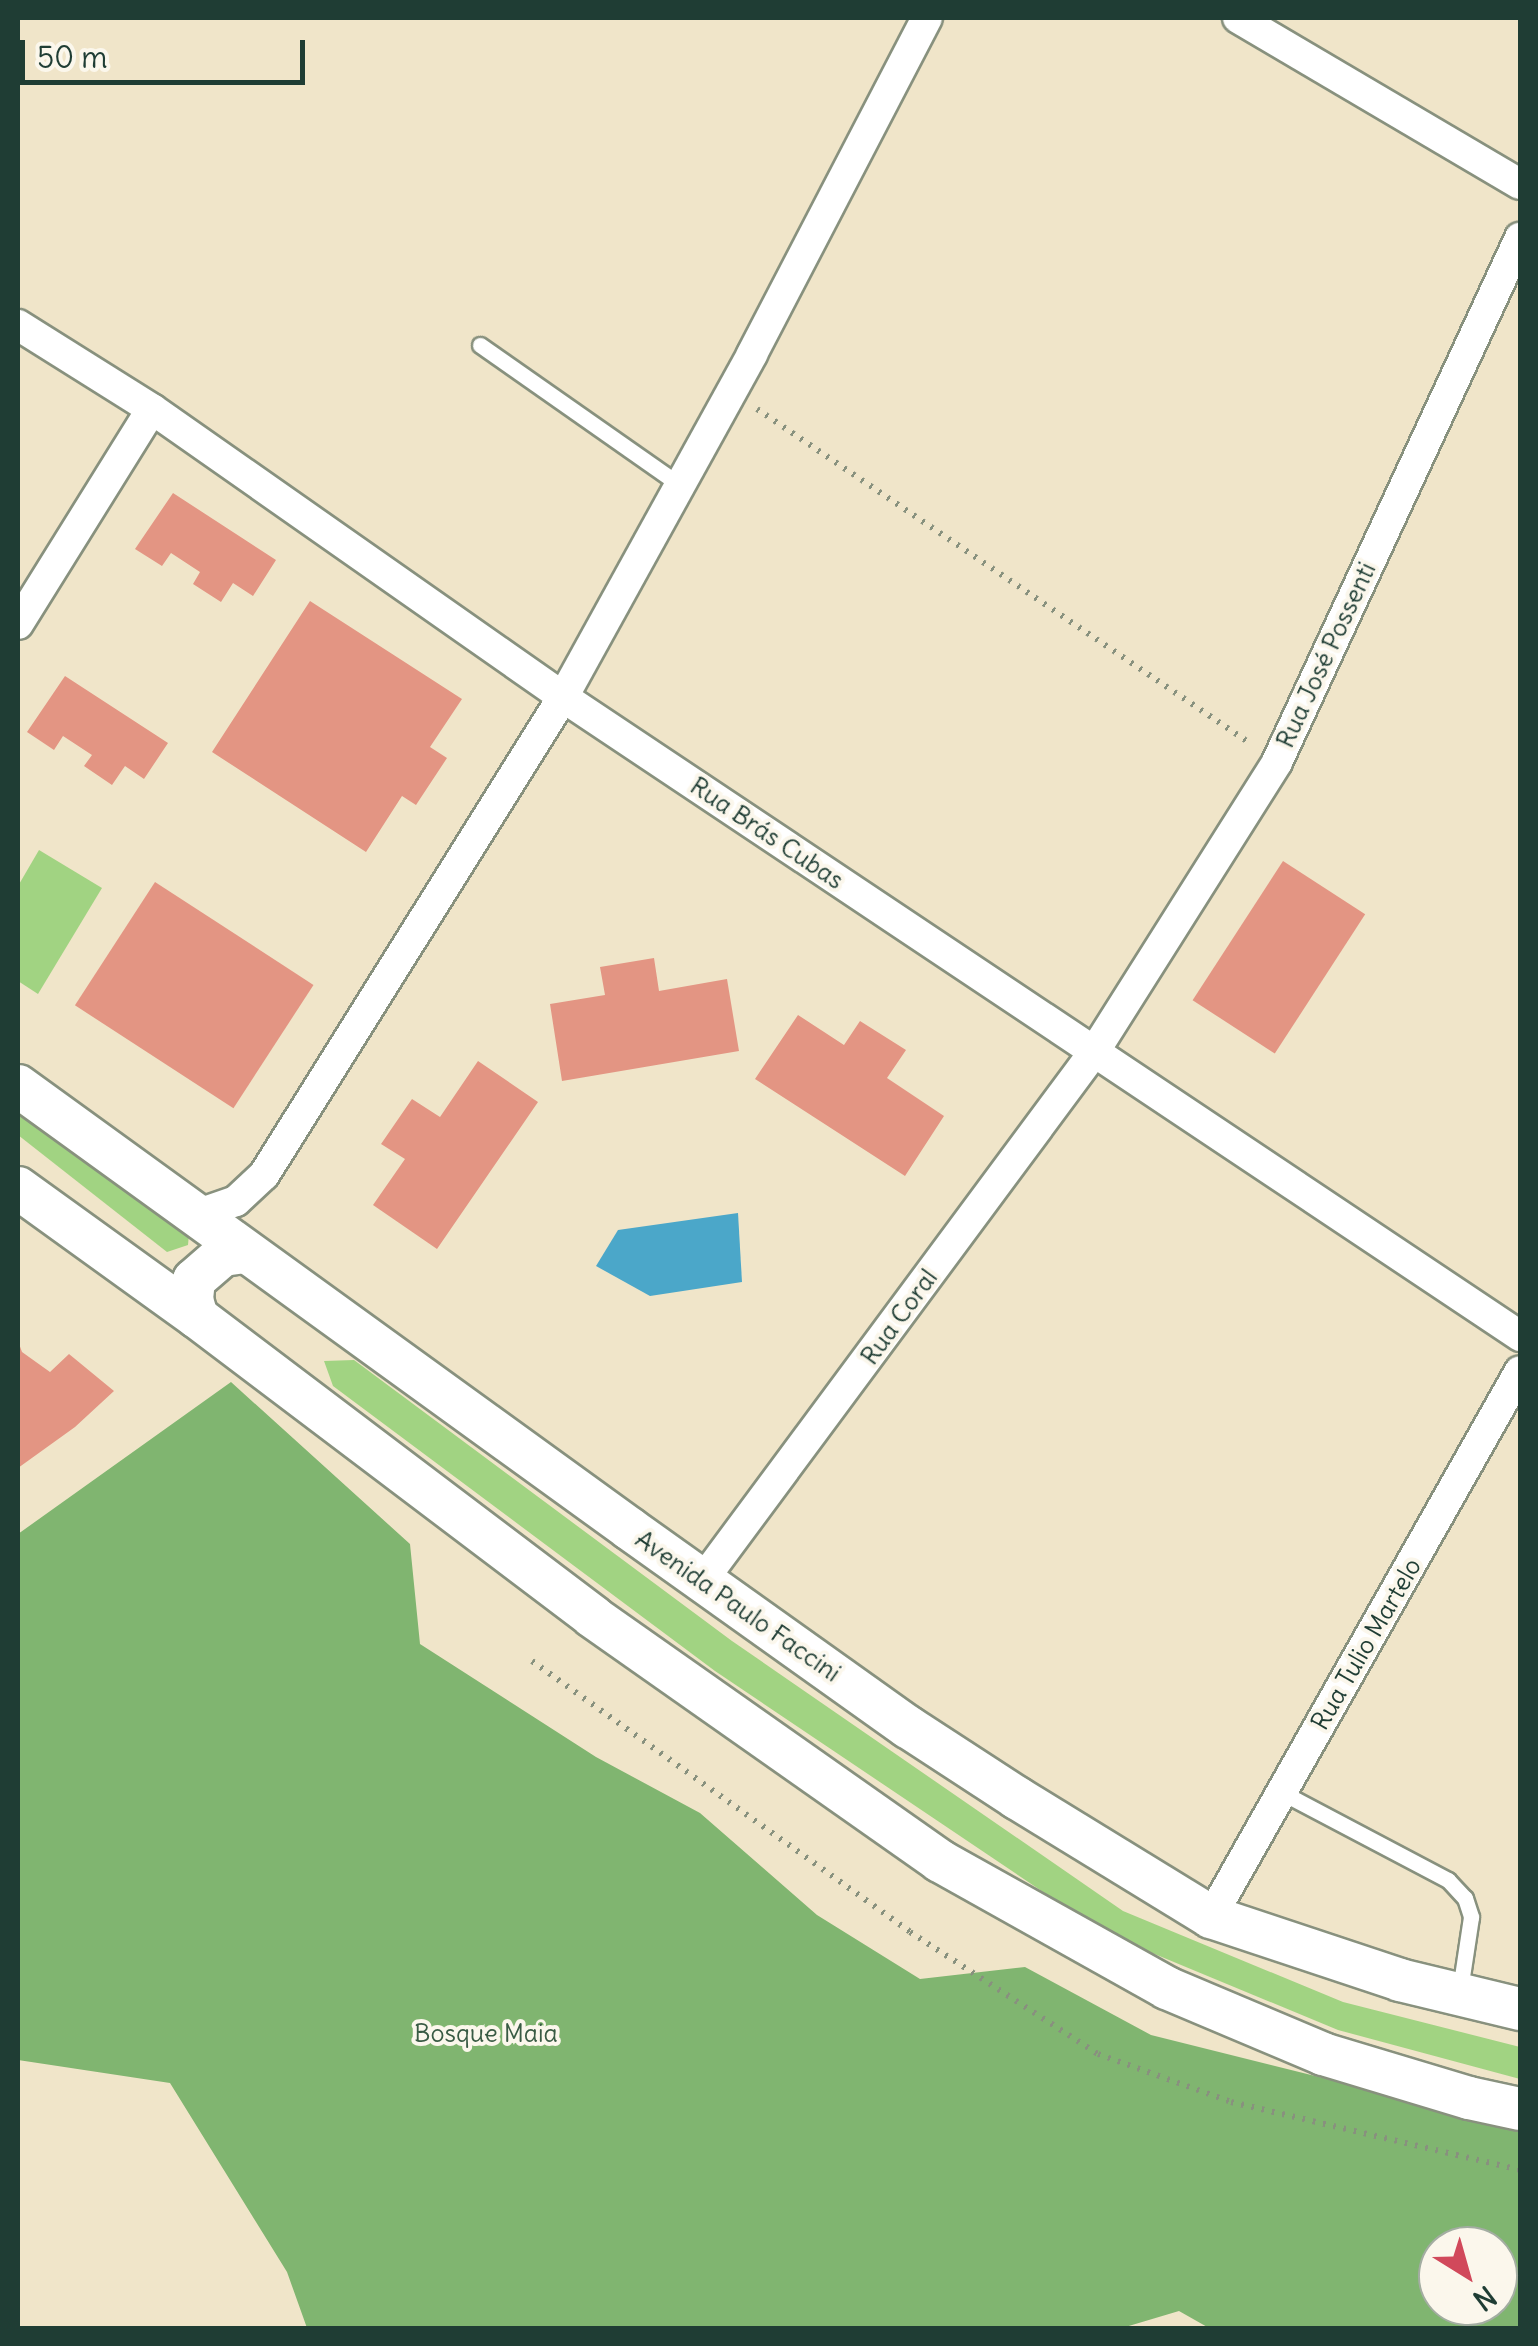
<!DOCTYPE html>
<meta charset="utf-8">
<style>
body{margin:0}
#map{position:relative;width:1538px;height:2346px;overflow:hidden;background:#f0e5c9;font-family:Delius,sans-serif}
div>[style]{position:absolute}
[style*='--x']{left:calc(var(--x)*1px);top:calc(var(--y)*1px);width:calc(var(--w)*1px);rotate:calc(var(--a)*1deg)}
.green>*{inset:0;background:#a1d382}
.forest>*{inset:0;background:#80b570}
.water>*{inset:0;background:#4ba7c9}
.building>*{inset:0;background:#e39583;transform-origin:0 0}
.path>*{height:6px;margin-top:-3px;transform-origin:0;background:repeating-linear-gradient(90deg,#88917e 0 2.5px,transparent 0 10.5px)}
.roads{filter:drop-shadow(2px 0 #88917e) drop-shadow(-2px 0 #88917e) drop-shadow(0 2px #88917e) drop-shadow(0 -2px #88917e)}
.service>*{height:15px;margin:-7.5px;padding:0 7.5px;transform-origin:7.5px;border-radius:7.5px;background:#fff}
.minor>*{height:30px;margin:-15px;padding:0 15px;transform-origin:15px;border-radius:15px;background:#fff}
.secondary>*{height:42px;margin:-21px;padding:0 21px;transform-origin:21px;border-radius:21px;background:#fff}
span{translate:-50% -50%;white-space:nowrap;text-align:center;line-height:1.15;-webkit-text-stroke:8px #fbf7ec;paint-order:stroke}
.street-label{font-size:25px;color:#1f3d34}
.park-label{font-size:25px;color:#395b44}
.frame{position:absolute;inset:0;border:20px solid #1f3d34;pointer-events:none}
.north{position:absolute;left:1418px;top:2226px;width:100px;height:100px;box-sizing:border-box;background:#fbf7ec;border:2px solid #a3ada2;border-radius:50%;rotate:143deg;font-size:28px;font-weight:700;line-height:40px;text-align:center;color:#1f3d34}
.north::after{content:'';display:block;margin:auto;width:35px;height:45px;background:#d1495b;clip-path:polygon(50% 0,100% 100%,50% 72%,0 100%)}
.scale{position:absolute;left:20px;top:40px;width:285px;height:45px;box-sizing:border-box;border:5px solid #1f3d34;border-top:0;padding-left:12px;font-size:30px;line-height:35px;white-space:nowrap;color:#1f3d34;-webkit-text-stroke:8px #fbf7ec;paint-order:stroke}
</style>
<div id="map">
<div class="green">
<i style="clip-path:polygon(39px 850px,102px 888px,38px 994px,18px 981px,18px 886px)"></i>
<i style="clip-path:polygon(18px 1091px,190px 1223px,188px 1245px,167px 1252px,18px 1135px)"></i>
<i style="clip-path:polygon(354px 1360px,732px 1641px,1123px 1911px,1343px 2002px,1520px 2047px,1520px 2079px,1338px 2030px,1104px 1933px,715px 1671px,333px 1386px,324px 1361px)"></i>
</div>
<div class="forest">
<i style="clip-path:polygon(evenodd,231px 1382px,410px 1544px,420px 1644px,596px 1757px,700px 1813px,817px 1915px,920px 1979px,1025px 1967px,1151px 2035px,1520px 2127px,1520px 2328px,1209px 2328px,1179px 2311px,1122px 2328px,307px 2328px,287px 2272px,170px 2083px,18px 2060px,18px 1534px,231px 1382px,1438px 2246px,1498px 2246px,1498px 2306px,1438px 2306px,1438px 2246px)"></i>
</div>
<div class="water">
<i style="clip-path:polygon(738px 1213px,742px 1282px,650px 1296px,596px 1266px,618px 1230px)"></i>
</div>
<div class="building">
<i style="clip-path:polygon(173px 493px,276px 560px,253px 596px,233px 583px,221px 602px,193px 584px,200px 572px,171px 553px,162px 566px,135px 549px)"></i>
<i style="clip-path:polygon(310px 601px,462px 699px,430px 747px,447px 758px,416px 805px,402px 796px,366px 852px,212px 752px)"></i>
<i style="clip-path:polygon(65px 676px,168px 743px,144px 779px,125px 766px,112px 785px,84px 766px,92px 755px,63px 736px,54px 750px,27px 732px)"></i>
<i style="left:1283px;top:861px;width:98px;height:166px;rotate:33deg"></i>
<i style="left:155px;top:882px;width:189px;height:147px;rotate:33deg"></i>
<i style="clip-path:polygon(654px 958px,659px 991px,727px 979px,739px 1051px,562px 1081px,550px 1004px,605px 995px,600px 967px)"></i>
<i style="clip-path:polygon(798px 1015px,844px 1045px,860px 1021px,906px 1050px,887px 1078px,944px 1116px,905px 1176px,755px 1079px)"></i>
<i style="clip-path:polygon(478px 1061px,538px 1102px,437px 1249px,373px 1205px,405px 1159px,381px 1144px,412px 1099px,440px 1117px)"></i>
<i style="clip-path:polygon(18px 1341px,22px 1352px,50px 1372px,69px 1354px,114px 1391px,75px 1427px,18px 1468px)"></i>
</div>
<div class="path">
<i style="--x:757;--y:409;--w:597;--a:34.14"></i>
<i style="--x:532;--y:1661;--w:465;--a:35.6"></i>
<i style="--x:910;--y:1932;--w:224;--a:33"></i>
<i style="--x:1098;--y:2054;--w:141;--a:19.8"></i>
<i style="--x:1231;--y:2102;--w:297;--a:13.2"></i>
</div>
<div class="roads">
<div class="service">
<i style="--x:480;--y:345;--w:244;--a:35"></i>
<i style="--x:1281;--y:1792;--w:189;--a:27.8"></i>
<i style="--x:1448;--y:1880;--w:25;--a:47"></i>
<i style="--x:1465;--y:1898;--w:20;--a:72"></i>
<i style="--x:1471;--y:1917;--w:74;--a:98.6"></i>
</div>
<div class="minor">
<i style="--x:1238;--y:18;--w:327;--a:30.5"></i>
<i style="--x:18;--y:325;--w:158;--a:32.1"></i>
<i style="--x:152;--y:409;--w:502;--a:35.02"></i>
<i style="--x:563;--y:697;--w:1151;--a:33.73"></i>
<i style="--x:18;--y:624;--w:253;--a:-58.1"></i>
<i style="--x:196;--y:1215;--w:42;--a:-19.3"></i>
<i style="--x:236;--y:1201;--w:38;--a:-43"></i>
<i style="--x:264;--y:1175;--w:564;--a:-57.97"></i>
<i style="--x:563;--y:697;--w:392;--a:-61.1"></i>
<i style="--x:752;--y:354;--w:379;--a:-62.5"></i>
<i style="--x:702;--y:1581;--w:658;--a:-53.46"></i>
<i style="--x:1094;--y:1052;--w:343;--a:-57.7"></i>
<i style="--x:1277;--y:762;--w:578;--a:-65.12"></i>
<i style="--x:1211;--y:1917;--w:627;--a:-60.49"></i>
</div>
<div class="secondary">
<i style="--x:18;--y:1086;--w:756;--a:35.9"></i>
<i style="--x:630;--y:1529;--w:341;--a:35.5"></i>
<i style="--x:908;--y:1727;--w:130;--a:33.1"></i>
<i style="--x:1017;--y:1798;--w:228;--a:31.5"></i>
<i style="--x:1211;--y:1917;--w:199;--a:18.4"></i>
<i style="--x:1400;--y:1980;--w:123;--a:13.6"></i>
<i style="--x:18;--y:1188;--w:221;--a:35.8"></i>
<i style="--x:197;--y:1317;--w:497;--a:37.1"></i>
<i style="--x:593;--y:1617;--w:424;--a:35.1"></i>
<i style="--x:940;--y:1861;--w:260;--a:29.2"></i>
<i style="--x:1167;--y:1988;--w:169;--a:22.9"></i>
<i style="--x:1323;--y:2054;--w:152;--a:16.8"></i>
<i style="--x:1469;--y:2098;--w:52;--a:12.2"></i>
<i style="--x:197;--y:1317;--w:19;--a:-106"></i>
<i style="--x:192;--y:1299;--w:19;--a:-84"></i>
<i style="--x:194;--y:1280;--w:38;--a:-41"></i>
<i style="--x:223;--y:1255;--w:22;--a:-8"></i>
</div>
</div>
<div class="street-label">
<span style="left:1326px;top:655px;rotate:-65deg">Rua José Possenti</span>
<span style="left:767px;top:833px;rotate:34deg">Rua Brás Cubas</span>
<span style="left:899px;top:1317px;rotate:-54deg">Rua Coral</span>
<span style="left:738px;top:1606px;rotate:35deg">Avenida Paulo Faccini</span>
<span style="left:1366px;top:1644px;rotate:-60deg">Rua Tulio Martelo</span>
</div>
<div class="park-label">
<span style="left:486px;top:2033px">Bosque Maia</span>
</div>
<div class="frame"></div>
<div class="north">N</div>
<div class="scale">50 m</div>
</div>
